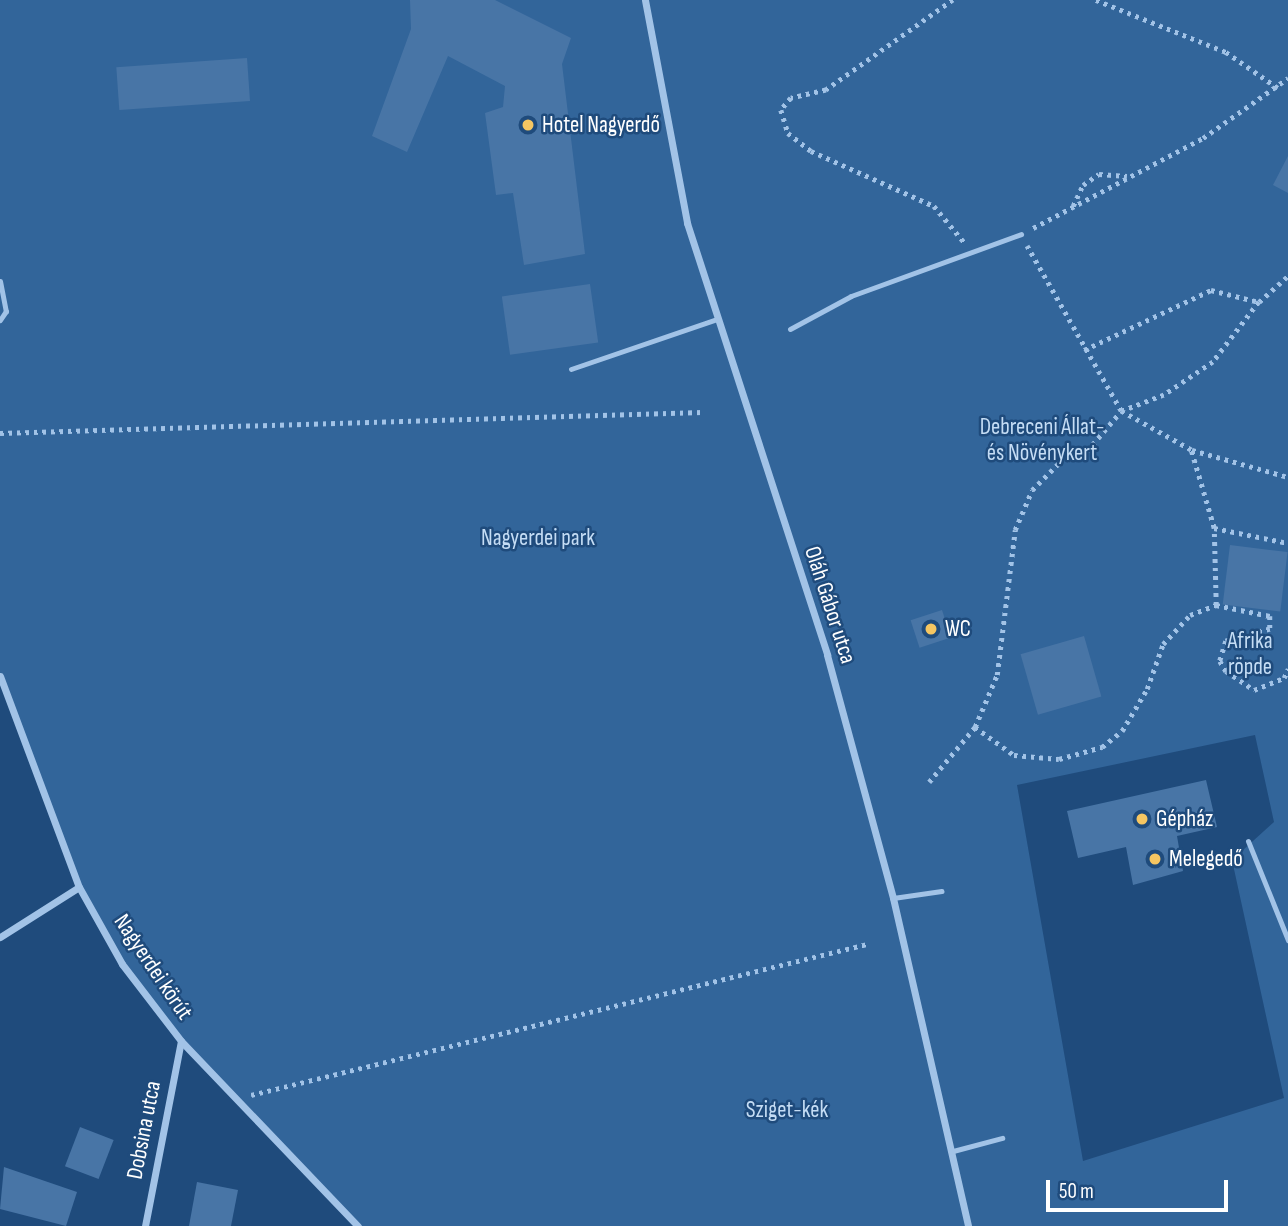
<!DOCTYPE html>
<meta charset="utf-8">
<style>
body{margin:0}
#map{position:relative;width:1288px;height:1226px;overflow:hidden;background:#1f4b7c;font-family:"Sofia Sans Condensed",sans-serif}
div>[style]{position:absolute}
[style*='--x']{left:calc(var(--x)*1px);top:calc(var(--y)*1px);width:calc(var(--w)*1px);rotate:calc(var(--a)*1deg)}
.green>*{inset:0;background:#32659a}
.building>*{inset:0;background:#4875a6;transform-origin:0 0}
.path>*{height:4.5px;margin-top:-2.25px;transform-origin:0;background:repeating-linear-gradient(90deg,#a2c3e7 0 3.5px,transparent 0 8.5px)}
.service>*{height:5px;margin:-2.5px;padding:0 2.5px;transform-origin:2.5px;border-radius:2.5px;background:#a2c3e7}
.minor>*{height:7px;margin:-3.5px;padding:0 3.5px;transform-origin:3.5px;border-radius:3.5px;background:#a2c3e7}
.dots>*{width:19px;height:19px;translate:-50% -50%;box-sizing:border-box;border:4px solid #1f4b7c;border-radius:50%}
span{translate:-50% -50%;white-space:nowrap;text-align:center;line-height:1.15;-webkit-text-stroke:5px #1f4b7c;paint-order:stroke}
.poi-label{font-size:23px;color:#fff}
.left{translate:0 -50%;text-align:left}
.park-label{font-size:23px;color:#c5ddf5}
.street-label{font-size:23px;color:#fff}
.scale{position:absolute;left:1046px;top:1180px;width:182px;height:32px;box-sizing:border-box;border:4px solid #fff;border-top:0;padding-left:9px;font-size:21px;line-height:24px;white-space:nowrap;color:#fff;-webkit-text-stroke:5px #1f4b7c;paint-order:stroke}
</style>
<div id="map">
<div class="green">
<i style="clip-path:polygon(evenodd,0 0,1288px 0,1288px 1226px,358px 1226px,181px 1041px,122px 964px,79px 887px,0 676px,0 0,1255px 735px,1274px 822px,1232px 860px,1284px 1098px,1083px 1161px,1017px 785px,1255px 735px)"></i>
</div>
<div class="building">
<i style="clip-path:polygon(410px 0,495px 0,571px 38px,562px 64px,585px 254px,524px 265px,513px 193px,496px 195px,485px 113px,503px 107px,505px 86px,448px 56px,407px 152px,372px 136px,411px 29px)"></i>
<i style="left:247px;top:58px;width:43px;height:131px;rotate:86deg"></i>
<i style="clip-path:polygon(1288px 156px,1288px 193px,1273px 185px)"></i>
<i style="left:590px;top:284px;width:59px;height:89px;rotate:82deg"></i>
<i style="left:1230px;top:545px;width:58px;height:60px;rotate:7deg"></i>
<i style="left:942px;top:610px;width:29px;height:33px;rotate:72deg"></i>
<i style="left:1084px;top:636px;width:63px;height:66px;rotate:74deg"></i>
<i style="clip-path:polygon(1206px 780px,1217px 827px,1177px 836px,1183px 871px,1133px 885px,1126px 847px,1078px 858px,1067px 811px)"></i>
<i style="left:80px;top:1127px;width:36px;height:42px;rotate:21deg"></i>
<i style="clip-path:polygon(4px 1167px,77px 1192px,66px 1226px,0 1209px)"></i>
<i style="clip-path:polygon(197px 1182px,238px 1190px,231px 1226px,189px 1226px)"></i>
</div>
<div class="path">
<i style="--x:953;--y:0;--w:156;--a:144.7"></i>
<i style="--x:826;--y:90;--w:36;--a:167"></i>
<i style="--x:791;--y:98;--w:16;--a:130"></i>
<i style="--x:781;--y:110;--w:24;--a:73"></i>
<i style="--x:788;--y:133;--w:29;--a:38"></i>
<i style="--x:811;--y:151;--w:135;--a:24.1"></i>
<i style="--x:934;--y:206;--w:47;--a:50.2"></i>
<i style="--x:1096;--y:0;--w:140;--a:21.8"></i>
<i style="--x:1226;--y:52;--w:63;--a:34.7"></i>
<i style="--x:1073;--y:206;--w:23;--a:-65"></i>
<i style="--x:1083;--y:185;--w:19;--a:-35"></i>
<i style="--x:1099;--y:174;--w:28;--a:4"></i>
<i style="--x:1033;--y:228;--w:192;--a:-27.9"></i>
<i style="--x:1203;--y:138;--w:104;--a:-35.2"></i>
<i style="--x:1259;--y:302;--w:39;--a:-42"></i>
<i style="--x:1084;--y:350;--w:140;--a:-25.3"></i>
<i style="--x:1211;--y:290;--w:49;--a:14"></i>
<i style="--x:1259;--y:302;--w:76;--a:127.5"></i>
<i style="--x:1213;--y:362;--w:59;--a:146"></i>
<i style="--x:1164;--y:395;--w:45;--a:159.1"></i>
<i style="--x:0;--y:433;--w:703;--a:-1.71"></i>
<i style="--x:1192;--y:450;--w:100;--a:15.7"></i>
<i style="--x:1214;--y:528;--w:76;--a:11.5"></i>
<i style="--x:1216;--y:605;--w:55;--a:11.5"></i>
<i style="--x:1270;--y:616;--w:13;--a:90"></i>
<i style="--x:1270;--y:629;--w:46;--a:164.7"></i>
<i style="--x:1226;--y:641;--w:21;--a:107"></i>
<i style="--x:1220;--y:661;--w:12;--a:59"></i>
<i style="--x:1226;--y:671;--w:34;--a:34"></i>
<i style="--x:1254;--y:690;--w:32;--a:-22"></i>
<i style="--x:1284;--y:678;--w:10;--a:-66"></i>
<i style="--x:975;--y:727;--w:48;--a:35.7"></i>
<i style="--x:1014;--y:755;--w:45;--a:5.1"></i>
<i style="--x:1059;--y:759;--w:45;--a:-15.6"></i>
<i style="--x:1102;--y:747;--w:26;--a:-39"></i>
<i style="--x:1122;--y:731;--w:49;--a:-59.2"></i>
<i style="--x:1147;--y:689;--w:48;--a:-70.4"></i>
<i style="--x:1163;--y:644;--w:40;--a:-47"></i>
<i style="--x:1190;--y:615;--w:28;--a:-21"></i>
<i style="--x:1216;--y:605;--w:77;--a:-91.5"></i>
<i style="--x:1214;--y:528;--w:81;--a:-106.4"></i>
<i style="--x:1191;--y:450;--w:80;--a:-150.9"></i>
<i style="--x:929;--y:782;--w:72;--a:-50.1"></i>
<i style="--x:975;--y:727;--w:56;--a:-67.1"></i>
<i style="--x:997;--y:675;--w:146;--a:-82.9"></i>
<i style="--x:1015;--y:530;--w:43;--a:-67"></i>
<i style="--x:1032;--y:490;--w:38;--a:-45"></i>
<i style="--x:1059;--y:463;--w:30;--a:-23"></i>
<i style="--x:1087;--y:451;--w:52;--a:-49.6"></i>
<i style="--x:1121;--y:411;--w:190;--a:-119.7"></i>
<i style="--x:251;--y:1095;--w:634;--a:-13.77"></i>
</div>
<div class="service">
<i style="--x:0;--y:281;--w:31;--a:79"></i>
<i style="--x:6;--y:311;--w:11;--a:124"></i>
<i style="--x:790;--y:329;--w:69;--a:-28.4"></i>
<i style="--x:851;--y:296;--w:181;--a:-20"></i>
<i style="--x:571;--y:369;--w:154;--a:-18.9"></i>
<i style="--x:1248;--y:841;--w:107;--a:68"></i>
<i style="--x:893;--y:898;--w:49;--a:-8.1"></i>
<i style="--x:953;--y:1151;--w:51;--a:-14.9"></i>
</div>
<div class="minor">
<i style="--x:645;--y:0;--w:227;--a:79.3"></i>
<i style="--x:687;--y:223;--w:454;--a:72"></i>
<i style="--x:827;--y:655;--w:252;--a:74.8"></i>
<i style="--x:893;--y:898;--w:336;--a:77.1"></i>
<i style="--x:0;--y:676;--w:225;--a:69.5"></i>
<i style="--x:79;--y:887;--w:88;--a:60.8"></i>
<i style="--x:122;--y:964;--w:97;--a:52.5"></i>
<i style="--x:181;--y:1041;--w:256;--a:46.3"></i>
<i style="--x:0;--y:937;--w:93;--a:-32.3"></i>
<i style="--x:145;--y:1226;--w:188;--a:-79"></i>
</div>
<div class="dots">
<i style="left:528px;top:125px;background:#f5c662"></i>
<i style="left:931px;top:629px;background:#f5c662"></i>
<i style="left:1142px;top:819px;background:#f5c662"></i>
<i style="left:1155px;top:859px;background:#f5c662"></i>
</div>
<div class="poi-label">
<span class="left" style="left:542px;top:125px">Hotel Nagyerdő</span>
<span class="left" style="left:945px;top:629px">WC</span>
<span class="left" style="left:1156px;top:819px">Gépház</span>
<span class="left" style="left:1169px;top:859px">Melegedő</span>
</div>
<div class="park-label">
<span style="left:1042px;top:440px">Debreceni Állat-<br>és Növénykert</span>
<span style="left:538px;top:538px">Nagyerdei park</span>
<span style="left:1250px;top:654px">Afrika<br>röpde</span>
<span style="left:787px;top:1110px">Sziget-kék</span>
</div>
<div class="street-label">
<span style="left:830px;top:605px;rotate:72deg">Oláh Gábor utca</span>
<span style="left:153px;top:967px;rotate:56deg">Nagyerdei körút</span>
<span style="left:144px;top:1130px;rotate:-79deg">Dobsina utca</span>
</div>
<div class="scale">50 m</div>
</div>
